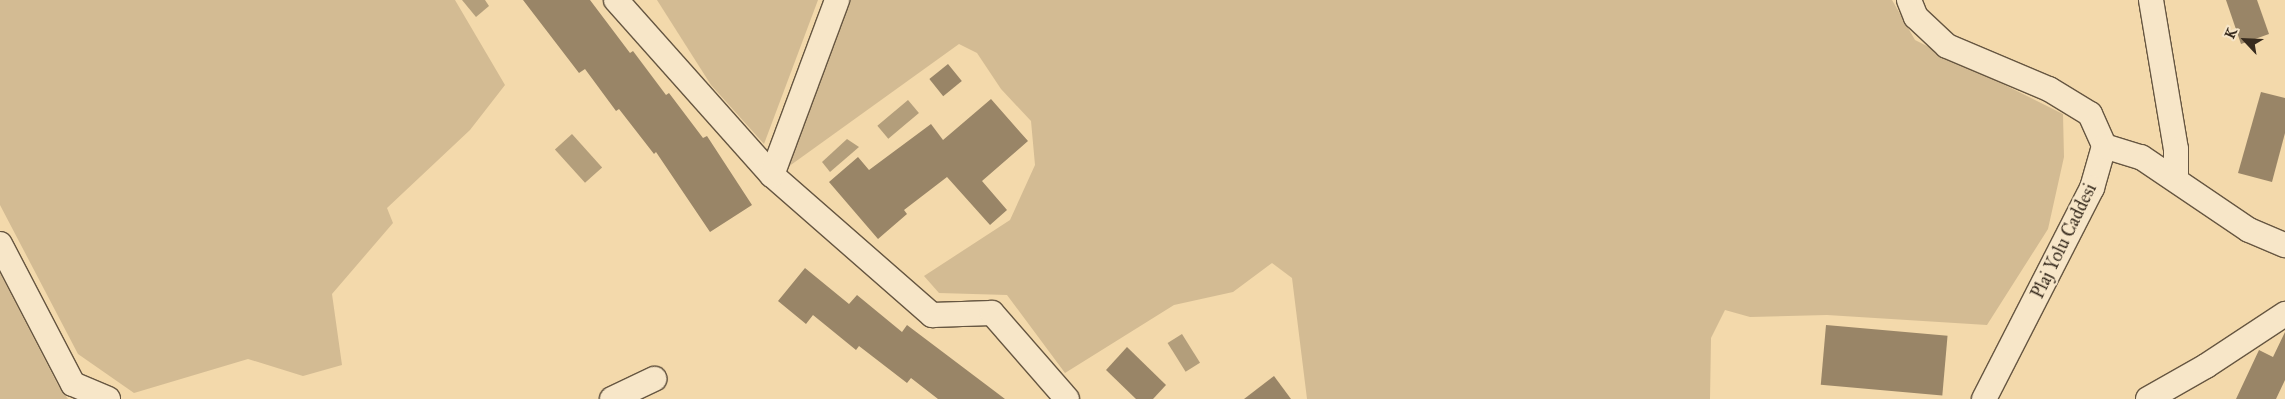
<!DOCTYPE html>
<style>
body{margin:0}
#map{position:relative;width:2285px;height:399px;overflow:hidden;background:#f3d9ab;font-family:"IM FELL Great Primer",serif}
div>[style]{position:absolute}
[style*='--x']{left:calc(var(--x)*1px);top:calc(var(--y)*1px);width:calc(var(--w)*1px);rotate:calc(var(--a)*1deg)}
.green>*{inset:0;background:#d3bb93}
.water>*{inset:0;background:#b39e7b;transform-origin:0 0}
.building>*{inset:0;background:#998567;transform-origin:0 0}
.roads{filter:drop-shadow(1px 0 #665641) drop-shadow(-1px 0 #665641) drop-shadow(0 1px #665641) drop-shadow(0 -1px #665641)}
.minor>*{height:24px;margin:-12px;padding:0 12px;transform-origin:12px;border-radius:12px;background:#f7e6c8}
span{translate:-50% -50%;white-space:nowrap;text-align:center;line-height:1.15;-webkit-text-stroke:4px #f7e6c8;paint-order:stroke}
.street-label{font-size:18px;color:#372b1e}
.north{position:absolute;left:2220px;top:15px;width:50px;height:50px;-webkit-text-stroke:4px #f7e6c8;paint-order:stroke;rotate:295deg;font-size:14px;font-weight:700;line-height:20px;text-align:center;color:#372b1e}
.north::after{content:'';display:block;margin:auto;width:18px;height:22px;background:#372b1e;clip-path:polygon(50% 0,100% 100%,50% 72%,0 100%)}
</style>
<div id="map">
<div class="green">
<i style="clip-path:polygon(0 0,455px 0,505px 85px,470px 130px,387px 208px,393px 223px,332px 294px,342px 365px,303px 376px,248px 359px,134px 393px,78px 354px,0 205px)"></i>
<i style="clip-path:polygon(657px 0,818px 0,764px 144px,711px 85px)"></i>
<i style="clip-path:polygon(848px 0,1892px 0,1915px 40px,2063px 114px,2064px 157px,2048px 229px,1987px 325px,1827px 315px,1750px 317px,1725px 310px,1711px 338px,1710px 399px,1307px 399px,1292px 278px,1272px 263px,1233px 292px,1174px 305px,1065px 373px,1007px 295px,939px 293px,924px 276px,1010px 220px,1035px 165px,1031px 121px,1001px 89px,977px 53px,959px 44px,788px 167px)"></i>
<i style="clip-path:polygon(0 273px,58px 385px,68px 399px,0 399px)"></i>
</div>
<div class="water">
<i style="clip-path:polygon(462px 0,485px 0,489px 6px,476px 17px)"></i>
<i style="left:908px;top:100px;width:17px;height:40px;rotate:50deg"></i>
<i style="left:572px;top:134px;width:45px;height:23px;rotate:48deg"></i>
<i style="clip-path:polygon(847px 139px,859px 147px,830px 172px,822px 162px)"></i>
<i style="left:1182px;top:334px;width:34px;height:17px;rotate:58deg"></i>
</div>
<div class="building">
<i style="clip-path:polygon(523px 0,590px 0,630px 53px,633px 51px,666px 95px,669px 93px,703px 138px,707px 136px,752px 205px,710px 232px,656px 152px,654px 154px,619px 109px,616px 111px,585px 69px,579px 73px)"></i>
<i style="clip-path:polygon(2226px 0,2257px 0,2269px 34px,2241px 44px)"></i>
<i style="left:948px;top:64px;width:22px;height:24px;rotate:51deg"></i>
<i style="clip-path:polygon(2261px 92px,2285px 98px,2285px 133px,2272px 182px,2238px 173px)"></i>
<i style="clip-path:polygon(991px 99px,1028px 141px,982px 181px,1007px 210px,990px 225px,947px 177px,904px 210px,907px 214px,878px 239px,829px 182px,858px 157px,869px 170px,931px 124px,943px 140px)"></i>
<i style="clip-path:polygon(805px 268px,849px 304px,857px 295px,902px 332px,907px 325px,1005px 399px,938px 399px,911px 378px,907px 383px,859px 346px,856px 350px,813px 315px,806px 324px,778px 301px)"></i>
<i style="left:1826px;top:325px;width:122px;height:60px;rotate:5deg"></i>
<i style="clip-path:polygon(2285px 332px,2285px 380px,2276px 399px,2236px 399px,2259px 350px,2273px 357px)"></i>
<i style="clip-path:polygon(1127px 347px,1166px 385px,1153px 399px,1136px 399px,1106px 370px)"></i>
<i style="clip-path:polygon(1274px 376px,1291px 399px,1244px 399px)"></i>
</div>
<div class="roads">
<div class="minor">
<i style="--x:616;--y:0;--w:234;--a:48.3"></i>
<i style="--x:772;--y:175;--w:213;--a:41.2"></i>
<i style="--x:932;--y:315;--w:60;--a:-1.9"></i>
<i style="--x:992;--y:313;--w:114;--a:48.9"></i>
<i style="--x:1909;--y:0;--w:18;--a:68"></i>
<i style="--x:1916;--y:17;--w:42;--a:43.1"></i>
<i style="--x:1947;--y:46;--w:111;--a:22.9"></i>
<i style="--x:2049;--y:89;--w:48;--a:31.4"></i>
<i style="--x:2090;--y:114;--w:35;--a:66"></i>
<i style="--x:2104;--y:146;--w:44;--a:105.9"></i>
<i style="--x:2092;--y:188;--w:237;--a:117.1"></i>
<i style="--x:2151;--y:0;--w:151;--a:80.5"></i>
<i style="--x:2176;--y:149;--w:30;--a:90"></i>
<i style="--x:2104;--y:146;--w:39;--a:17"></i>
<i style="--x:2141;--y:157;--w:130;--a:34.1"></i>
<i style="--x:2249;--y:230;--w:39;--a:23"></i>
<i style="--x:772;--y:175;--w:187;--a:-69.6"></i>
<i style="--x:0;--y:244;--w:158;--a:62.5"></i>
<i style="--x:73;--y:384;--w:38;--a:23"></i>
<i style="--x:612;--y:399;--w:47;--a:-25.5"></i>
<i style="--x:2148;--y:399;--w:67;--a:-29.6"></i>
<i style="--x:2206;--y:366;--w:95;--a:-33.4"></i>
</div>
</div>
<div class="street-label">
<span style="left:2064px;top:241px;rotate:-64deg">Plaj Yolu Caddesi</span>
</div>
<div class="north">K</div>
</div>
